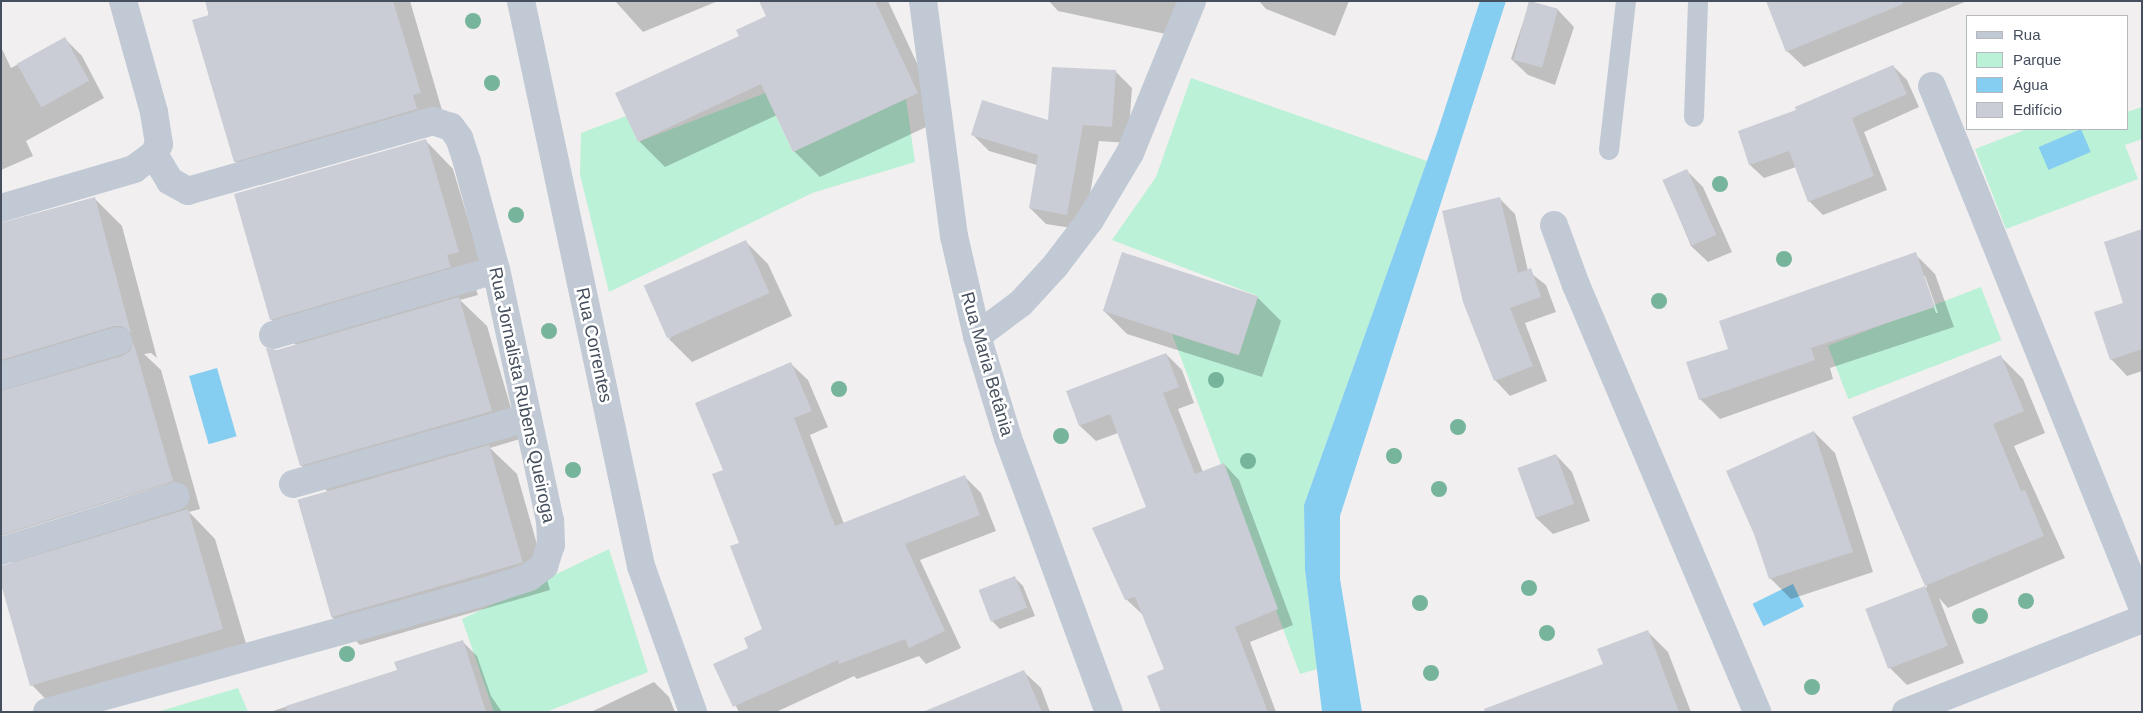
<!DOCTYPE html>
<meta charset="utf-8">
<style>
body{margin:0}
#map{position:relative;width:2143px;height:713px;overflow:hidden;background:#f1efef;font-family:Arial,sans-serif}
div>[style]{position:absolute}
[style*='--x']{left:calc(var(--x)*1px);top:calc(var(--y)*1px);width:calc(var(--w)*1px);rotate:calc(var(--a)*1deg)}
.green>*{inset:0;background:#bbf1d6;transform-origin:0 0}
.water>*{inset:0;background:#85cef1;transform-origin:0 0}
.shadow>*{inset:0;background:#0003}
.building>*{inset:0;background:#cacdd5;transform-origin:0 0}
.lane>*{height:20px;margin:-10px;padding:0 10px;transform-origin:10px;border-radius:10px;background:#c1c9d5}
.street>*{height:28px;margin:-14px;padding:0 14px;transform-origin:14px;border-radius:14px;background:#c1c9d5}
.trees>*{width:16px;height:16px;margin:-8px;border-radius:50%;background:#76b49c}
span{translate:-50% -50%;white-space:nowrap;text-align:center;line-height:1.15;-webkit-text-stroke:5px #fff;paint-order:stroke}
.street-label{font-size:18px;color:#464f5d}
.frame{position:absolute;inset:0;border:2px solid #464f5d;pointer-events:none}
.legend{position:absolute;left:1966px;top:15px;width:162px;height:115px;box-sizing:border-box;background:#fff;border:1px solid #b5b9be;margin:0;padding:6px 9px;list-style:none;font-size:15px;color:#464f5d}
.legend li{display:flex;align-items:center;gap:10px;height:25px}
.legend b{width:25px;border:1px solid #b5b9be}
</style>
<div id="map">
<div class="green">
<i style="clip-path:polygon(1191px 78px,1427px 161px,1304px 505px,1305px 570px,1317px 669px,1300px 674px,1172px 334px,1238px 355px,1258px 296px,1112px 240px,1156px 177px)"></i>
<i style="clip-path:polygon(765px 93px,793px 152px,906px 99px,915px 162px,812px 193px,609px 292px,580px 175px,581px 133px,626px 116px,638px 142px)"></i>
<i style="clip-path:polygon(2142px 107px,2142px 139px,2125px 145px,2138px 179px,2006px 229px,1975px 149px,2027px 129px,2127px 129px,2127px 112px)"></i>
<i style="left:1981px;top:287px;width:57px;height:164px;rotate:69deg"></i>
<i style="clip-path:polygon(609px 549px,648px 672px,546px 712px,494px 712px,462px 619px)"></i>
<i style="clip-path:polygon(238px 688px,248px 712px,157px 712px)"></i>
</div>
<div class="water">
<i style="clip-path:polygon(1480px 1px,1506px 1px,1340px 516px,1340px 579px,1362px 712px,1322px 712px,1305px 570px,1304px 505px,1437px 133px)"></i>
<i style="left:2081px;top:129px;width:25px;height:46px;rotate:67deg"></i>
<i style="left:217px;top:368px;width:71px;height:29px;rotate:74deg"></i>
<i style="left:1793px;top:584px;width:25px;height:45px;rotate:64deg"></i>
</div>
<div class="shadow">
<i style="clip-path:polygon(206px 1px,410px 1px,444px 117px,441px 133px,260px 185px,235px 161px)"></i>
<i style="clip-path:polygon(615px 1px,718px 1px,643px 32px)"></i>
<i style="clip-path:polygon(760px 1px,888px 1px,943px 119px,820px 177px,794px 151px,777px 115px,665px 167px,639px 141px,740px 37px,768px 17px)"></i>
<i style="clip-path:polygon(1049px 1px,1188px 1px,1180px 37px,1058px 11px)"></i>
<i style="clip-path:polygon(1259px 1px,1349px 1px,1335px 36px,1266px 9px)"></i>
<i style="clip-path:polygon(1530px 1px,1558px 10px,1574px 27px,1555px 85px,1528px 75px,1511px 59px)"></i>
<i style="clip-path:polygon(1767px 1px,1967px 1px,1804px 67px,1787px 51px)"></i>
<i style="clip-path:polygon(65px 39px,82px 56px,104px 98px,26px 141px,33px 156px,1px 170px,1px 47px,11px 68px)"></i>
<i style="clip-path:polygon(1893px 66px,1907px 80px,1919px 107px,1864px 132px,1887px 190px,1823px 215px,1809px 201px,1796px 167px,1764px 178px,1750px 165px,1739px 132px,1798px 111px)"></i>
<i style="clip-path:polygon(1116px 72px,1132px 88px,1128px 143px,1099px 141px,1084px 230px,1046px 224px,1030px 208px,1037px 165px,989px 151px,972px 134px,1049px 121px)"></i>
<i style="clip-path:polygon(426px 141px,453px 169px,486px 280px,474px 283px,478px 295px,460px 300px,487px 326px,520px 439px,490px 448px,517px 474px,550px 590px,360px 645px,332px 617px,298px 500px,328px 492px,301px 465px,277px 351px,297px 346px,271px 319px)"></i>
<i style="clip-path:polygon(1687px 171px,1703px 187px,1732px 252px,1708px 262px,1691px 246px,1664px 181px)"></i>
<i style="clip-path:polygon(94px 198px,122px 226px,157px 358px,151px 353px,144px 354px,161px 370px,200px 509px,189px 512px,215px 539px,250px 657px,58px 712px,32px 685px,14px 564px,1px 551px,1px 538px,179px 480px,1px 536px,1px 223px)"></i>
<i style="clip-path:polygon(1500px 199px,1515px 214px,1528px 271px,1546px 285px,1556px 312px,1525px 323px,1547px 381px,1510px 396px,1495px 380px)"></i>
<i style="clip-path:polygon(2142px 236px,2142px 371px,2127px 376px,2111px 359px)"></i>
<i style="clip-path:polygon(745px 241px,768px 264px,792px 316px,692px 362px,669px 339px)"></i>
<i style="clip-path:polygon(1122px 254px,1258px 298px,1281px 321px,1262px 377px,1127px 334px,1104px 311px)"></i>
<i style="clip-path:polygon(evenodd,1915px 254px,1935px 274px,1954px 327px,1830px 368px,1833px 379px,1720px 419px,1700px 399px,1729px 349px,1915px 254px,1922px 276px,1925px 276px,1938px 313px,1936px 313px,1922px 276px)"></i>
<i style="clip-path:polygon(1166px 354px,1182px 370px,1194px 403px,1178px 409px,1203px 472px,1224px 464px,1239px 480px,1293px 625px,1250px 642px,1276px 712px,1165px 712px,1165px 670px,1143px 615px,1126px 599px,1094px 529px,1148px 508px,1118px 433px,1096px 441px,1080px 426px,1067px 392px)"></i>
<i style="clip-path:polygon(2001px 357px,2023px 379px,2045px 433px,2014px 446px,2065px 558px,1948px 608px,1939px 598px,1964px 663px,1907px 685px,1890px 668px,1868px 611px,1927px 587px,1854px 418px)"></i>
<i style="clip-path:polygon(791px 364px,808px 380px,828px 427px,810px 435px,844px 524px,965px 477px,981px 493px,996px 531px,920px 560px,961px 648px,926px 664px,919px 656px,857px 679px,854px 676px,776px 712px,739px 712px,715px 664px,750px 649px,764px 630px,725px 470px)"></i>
<i style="clip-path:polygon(1814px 432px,1835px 453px,1873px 572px,1791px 599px,1770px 578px)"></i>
<i style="clip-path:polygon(1556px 455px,1572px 472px,1590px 521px,1553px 534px,1536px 518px,1519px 468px)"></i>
<i style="clip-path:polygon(1015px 578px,1023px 586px,1035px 616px,1000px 629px,992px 621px)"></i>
<i style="clip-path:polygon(1647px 631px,1668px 652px,1691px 712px,1490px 712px,1604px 665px)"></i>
<i style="clip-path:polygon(462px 641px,477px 656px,491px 696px,502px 712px,270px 712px,398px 670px)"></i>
<i style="clip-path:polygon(1024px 672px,1041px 688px,1050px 712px,926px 712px)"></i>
<i style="clip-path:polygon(654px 682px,669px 697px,675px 712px,591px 712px)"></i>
</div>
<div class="building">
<i style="clip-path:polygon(205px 1px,393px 1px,421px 93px,413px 95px,417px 109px,234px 162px,192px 20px,209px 15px)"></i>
<i style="clip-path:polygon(759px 1px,875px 1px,918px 93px,793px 152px,761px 84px,638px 142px,615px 93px,739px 36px,736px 30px,766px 16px)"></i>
<i style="left:1529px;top:1px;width:30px;height:61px;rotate:15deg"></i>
<i style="clip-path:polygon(1766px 1px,1902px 1px,1903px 4px,1786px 52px)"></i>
<i style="left:65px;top:37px;width:50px;height:55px;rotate:61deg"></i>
<i style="clip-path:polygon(1893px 65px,1907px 94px,1852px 118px,1874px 176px,1808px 202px,1789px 151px,1749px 165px,1738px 131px,1796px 110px,1795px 107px)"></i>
<i style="clip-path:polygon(1052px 67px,1116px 70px,1112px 127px,1083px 125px,1067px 215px,1029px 208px,1038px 155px,971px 135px,982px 100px,1048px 120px)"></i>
<i style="clip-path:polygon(426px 139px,459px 252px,447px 255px,451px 267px,270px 320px,234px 194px)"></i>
<i style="left:1687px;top:169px;width:72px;height:27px;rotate:66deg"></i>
<i style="clip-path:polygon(95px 197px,131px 333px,122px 326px,114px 326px,1px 360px,1px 223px)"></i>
<i style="clip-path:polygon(1500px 197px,1518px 273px,1531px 268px,1541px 297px,1510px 308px,1533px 366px,1494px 381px,1463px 302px,1442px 211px)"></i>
<i style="clip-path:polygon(2142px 229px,2142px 349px,2110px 360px,2094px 312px,2123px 303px,2104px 242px)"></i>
<i style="left:746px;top:240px;width:58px;height:112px;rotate:66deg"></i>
<i style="left:1122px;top:252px;width:143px;height:62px;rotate:18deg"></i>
<i style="clip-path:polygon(1916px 252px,1935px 307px,1811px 348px,1815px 360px,1699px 400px,1686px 362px,1728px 349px,1719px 321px)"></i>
<i style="clip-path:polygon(459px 297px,492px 411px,300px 466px,266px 348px,277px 350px)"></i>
<i style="clip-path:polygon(133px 341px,173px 481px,1px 535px,1px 391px,122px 356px,130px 351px)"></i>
<i style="clip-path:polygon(1166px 353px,1179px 387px,1163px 393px,1195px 474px,1224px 463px,1278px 609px,1235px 627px,1268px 712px,1161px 712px,1147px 676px,1164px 669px,1135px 597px,1125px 600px,1092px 528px,1146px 507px,1110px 414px,1079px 426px,1066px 391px)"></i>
<i style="clip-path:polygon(2001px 355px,2024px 411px,1993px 424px,2021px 491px,2025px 490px,2044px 536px,1925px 586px,1852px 417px)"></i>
<i style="clip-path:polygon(791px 362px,812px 411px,794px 418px,835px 526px,965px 475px,980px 515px,905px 544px,945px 631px,909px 648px,905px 639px,839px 664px,838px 660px,733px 707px,713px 664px,748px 648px,744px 638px,762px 629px,730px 546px,739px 543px,712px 474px,723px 470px,695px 403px)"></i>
<i style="clip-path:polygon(1814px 431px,1853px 552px,1769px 579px,1754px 534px,1726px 471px)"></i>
<i style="left:489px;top:445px;width:122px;height:199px;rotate:74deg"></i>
<i style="left:1556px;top:454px;width:53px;height:41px;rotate:70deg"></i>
<i style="clip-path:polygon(188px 509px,223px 629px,30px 686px,1px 584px,1px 566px)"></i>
<i style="left:1015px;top:576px;width:34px;height:39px;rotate:69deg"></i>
<i style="left:1925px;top:586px;width:64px;height:64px;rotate:69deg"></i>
<i style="clip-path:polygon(1648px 630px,1679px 712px,1485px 712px,1484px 709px,1603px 664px,1597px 649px)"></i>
<i style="clip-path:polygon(463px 640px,486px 712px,287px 712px,286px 706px,397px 670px,394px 662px)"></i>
<i style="clip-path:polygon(1024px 670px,1042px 712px,925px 712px,925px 711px)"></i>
</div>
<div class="lane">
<i style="--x:1694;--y:117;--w:116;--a:-88"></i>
<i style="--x:1609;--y:150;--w:150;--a:-83.5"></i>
</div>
<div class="street">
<i style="--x:521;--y:1;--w:578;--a:78.01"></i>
<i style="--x:641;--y:566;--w:155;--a:70.4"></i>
<i style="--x:923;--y:1;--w:237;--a:82.5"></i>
<i style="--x:954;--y:236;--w:103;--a:77"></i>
<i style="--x:977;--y:336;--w:107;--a:73.1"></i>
<i style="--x:1008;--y:438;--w:292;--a:69.8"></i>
<i style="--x:1932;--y:86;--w:561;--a:68.01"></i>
<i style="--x:1;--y:208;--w:139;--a:-16.3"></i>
<i style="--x:134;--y:169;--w:25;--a:-37"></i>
<i style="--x:154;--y:154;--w:11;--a:-63"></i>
<i style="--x:159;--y:144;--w:32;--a:-99"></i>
<i style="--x:154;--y:112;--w:115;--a:-105.6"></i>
<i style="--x:1554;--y:225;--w:64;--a:69.9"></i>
<i style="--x:1576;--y:285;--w:464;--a:67"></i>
<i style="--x:273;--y:335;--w:232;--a:-16.3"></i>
<i style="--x:977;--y:336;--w:55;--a:-36.9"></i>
<i style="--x:1021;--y:303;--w:50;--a:-47.4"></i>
<i style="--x:1055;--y:266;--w:58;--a:-52.7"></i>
<i style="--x:1090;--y:220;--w:78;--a:-59.2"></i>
<i style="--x:1130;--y:153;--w:164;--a:-67.8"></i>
<i style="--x:1;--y:376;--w:122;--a:-16.7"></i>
<i style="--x:293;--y:484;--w:242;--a:-15.8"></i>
<i style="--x:1;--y:551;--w:183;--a:-17.4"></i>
<i style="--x:47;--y:712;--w:466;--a:-15.4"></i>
<i style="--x:496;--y:588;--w:35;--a:-18"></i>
<i style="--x:529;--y:577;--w:19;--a:-36"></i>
<i style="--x:544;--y:566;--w:22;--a:-72"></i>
<i style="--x:551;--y:545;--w:24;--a:-92"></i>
<i style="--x:550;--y:521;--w:257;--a:-102.1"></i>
<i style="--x:496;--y:270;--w:112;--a:-105"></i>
<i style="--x:467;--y:162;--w:25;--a:-108"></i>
<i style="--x:459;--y:138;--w:14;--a:-126"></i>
<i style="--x:451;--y:127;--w:19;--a:-162"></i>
<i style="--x:433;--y:121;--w:255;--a:164.1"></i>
<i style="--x:188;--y:191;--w:21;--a:-151"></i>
<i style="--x:170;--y:181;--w:31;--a:-121"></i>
<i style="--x:1906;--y:712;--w:254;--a:-21.5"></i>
</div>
<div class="trees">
<i style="left:473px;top:21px"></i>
<i style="left:492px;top:83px"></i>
<i style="left:1720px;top:184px"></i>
<i style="left:516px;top:215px"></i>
<i style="left:1784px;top:259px"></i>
<i style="left:1659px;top:301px"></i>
<i style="left:549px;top:331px"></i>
<i style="left:1216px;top:380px"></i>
<i style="left:839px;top:389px"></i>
<i style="left:1458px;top:427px"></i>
<i style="left:1061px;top:436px"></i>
<i style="left:1394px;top:456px"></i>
<i style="left:1248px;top:461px"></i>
<i style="left:573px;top:470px"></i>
<i style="left:1439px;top:489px"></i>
<i style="left:1529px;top:588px"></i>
<i style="left:2026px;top:601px"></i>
<i style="left:1420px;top:603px"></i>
<i style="left:1980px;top:616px"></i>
<i style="left:1547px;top:633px"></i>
<i style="left:347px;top:654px"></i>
<i style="left:1431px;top:673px"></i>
<i style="left:1812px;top:687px"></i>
</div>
<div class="street-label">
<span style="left:594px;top:345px;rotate:78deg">Rua Correntes</span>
<span style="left:987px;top:364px;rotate:74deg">Rua Maria Betânia</span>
<span style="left:522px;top:395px;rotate:78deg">Rua Jornalista Rubens Queiroga</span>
</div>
<div class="frame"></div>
<ul class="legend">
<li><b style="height:6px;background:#c1c9d5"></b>Rua</li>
<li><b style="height:14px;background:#bbf1d6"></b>Parque</li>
<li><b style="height:14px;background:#85cef1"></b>Água</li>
<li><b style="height:14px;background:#cacdd5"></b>Edifício</li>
</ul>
</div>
